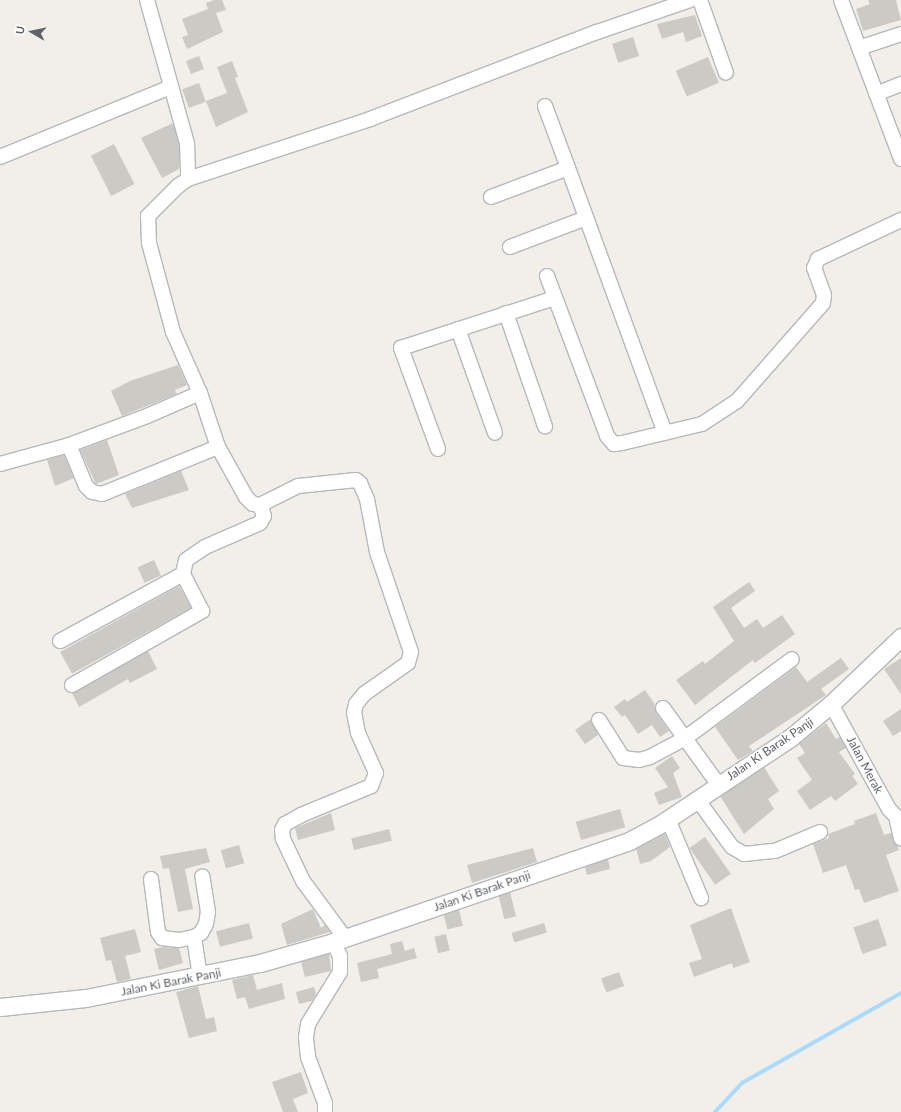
<!DOCTYPE html>
<style>
body{margin:0}
#map{position:relative;width:901px;height:1112px;overflow:hidden;background:#f1efe8;font-family:Lato,sans-serif}
div>[style]{position:absolute}
[style*='--x']{left:calc(var(--x)*1px);top:calc(var(--y)*1px);width:calc(var(--w)*1px);rotate:calc(var(--a)*1deg)}
.stream>*{height:4px;margin:-2px;padding:0 2px;transform-origin:2px;border-radius:2px;background:#aadaff}
.building>*{inset:0;background:#cccac5;transform-origin:0 0}
.roads{filter:drop-shadow(1px 0 #b5b8bc) drop-shadow(-1px 0 #b5b8bc) drop-shadow(0 1px #b5b8bc) drop-shadow(0 -1px #b5b8bc)}
.minor>*{height:14px;margin:-7px;padding:0 7px;transform-origin:7px;border-radius:7px;background:#fff}
.tertiary>*{height:17px;margin:-8.5px;padding:0 8.5px;transform-origin:8.5px;border-radius:8.5px;background:#fff}
span{translate:-50% -50%;white-space:nowrap;text-align:center;line-height:1.15;-webkit-text-stroke:3.5px #fff;paint-order:stroke}
.street-label{font-size:12px;color:#5f6368}
.north{position:absolute;left:12px;top:12px;width:40px;height:40px;-webkit-text-stroke:3px #fff;paint-order:stroke;rotate:279deg;font-size:11px;font-weight:700;line-height:16px;text-align:center;color:#5f6368}
.north::after{content:'';display:block;margin:auto;width:14px;height:18px;background:#5f6368;clip-path:polygon(50% 0,100% 100%,50% 72%,0 100%)}
</style>
<div id="map">
<div class="stream">
<i style="--x:715;--y:1112;--w:40;--a:-47"></i>
<i style="--x:742;--y:1083;--w:183;--a:-29.5"></i>
</div>
<div class="building">
<i style="clip-path:polygon(214px 0,222px 0,226px 10px,216px 13px,223px 32px,187px 49px,182px 37px,188px 35px,182px 19px,208px 9px,206px 3px)"></i>
<i style="clip-path:polygon(868px 0,896px 0,901px 20px,863px 31px,856px 9px,870px 4px)"></i>
<i style="clip-path:polygon(695px 15px,702px 36px,686px 42px,683px 32px,662px 39px,657px 24px)"></i>
<i style="left:633px;top:37px;width:20px;height:22px;rotate:72deg"></i>
<i style="left:199px;top:56px;width:14px;height:14px;rotate:69deg"></i>
<i style="left:708px;top:57px;width:28px;height:35px;rotate:67deg"></i>
<i style="clip-path:polygon(232px 61px,238px 77px,235px 78px,248px 112px,216px 127px,206px 101px,227px 93px,217px 67px)"></i>
<i style="left:199px;top:83px;width:20px;height:18px;rotate:70deg"></i>
<i style="clip-path:polygon(173px 123px,179px 144px,179px 169px,162px 178px,141px 138px)"></i>
<i style="left:114px;top:144px;width:45px;height:26px;rotate:63deg"></i>
<i style="clip-path:polygon(178px 365px,187px 385px,175px 390px,177px 394px,122px 416px,111px 391px,130px 381px)"></i>
<i style="clip-path:polygon(107px 440px,119px 475px,96px 484px,80px 450px)"></i>
<i style="clip-path:polygon(64px 455px,74px 478px,55px 486px,47px 460px)"></i>
<i style="clip-path:polygon(181px 471px,189px 490px,132px 508px,125px 494px)"></i>
<i style="left:154px;top:560px;width:17px;height:18px;rotate:66deg"></i>
<i style="clip-path:polygon(749px 582px,755px 591px,731px 608px,744px 628px,757px 619px,763px 628px,782px 615px,795px 634px,755px 663px,753px 660px,695px 705px,676px 680px,703px 661px,705px 664px,734px 641px,713px 607px)"></i>
<i style="left:179px;top:586px;width:25px;height:136px;rotate:61deg"></i>
<i style="clip-path:polygon(148px 651px,157px 669px,130px 683px,128px 679px,79px 707px,72px 693px)"></i>
<i style="clip-path:polygon(841px 658px,849px 669px,821px 689px,826px 695px,749px 746px,753px 751px,738px 760px,715px 727px,796px 667px,807px 682px)"></i>
<i style="clip-path:polygon(901px 658px,901px 694px,884px 669px)"></i>
<i style="clip-path:polygon(645px 690px,654px 703px,656px 713px,669px 731px,660px 737px,652px 725px,638px 734px,625px 715px,622px 717px,614px 707px,625px 699px,627px 702px)"></i>
<i style="clip-path:polygon(901px 709px,901px 731px,893px 736px,883px 721px)"></i>
<i style="clip-path:polygon(591px 719px,598px 735px,585px 744px,575px 730px)"></i>
<i style="clip-path:polygon(826px 723px,836px 739px,840px 737px,846px 748px,839px 752px,855px 774px,852px 776px,858px 784px,835px 801px,831px 796px,810px 810px,797px 791px,812px 780px,797px 758px,805px 753px,799px 744px)"></i>
<i style="clip-path:polygon(672px 756px,680px 768px,673px 773px,682px 797px,659px 805px,654px 793px,668px 787px,655px 768px)"></i>
<i style="clip-path:polygon(764px 767px,779px 791px,768px 799px,774px 809px,744px 834px,720px 796px)"></i>
<i style="left:620px;top:809px;width:19px;height:46px;rotate:74deg"></i>
<i style="clip-path:polygon(331px 813px,335px 830px,298px 840px,295px 828px)"></i>
<i style="clip-path:polygon(876px 813px,884px 835px,891px 833px,899px 850px,886px 855px,899px 891px,864px 903px,859px 889px,855px 890px,846px 865px,823px 873px,813px 844px,829px 838px,828px 834px,855px 824px,854px 821px)"></i>
<i style="left:389px;top:829px;width:12px;height:39px;rotate:76deg"></i>
<i style="clip-path:polygon(665px 834px,670px 847px,651px 861px,640px 864px,636px 848px)"></i>
<i style="left:705px;top:837px;width:45px;height:19px;rotate:55deg"></i>
<i style="left:239px;top:845px;width:19px;height:19px;rotate:74deg"></i>
<i style="clip-path:polygon(206px 848px,210px 862px,185px 869px,193px 909px,178px 912px,169px 868px,163px 869px,160px 856px)"></i>
<i style="clip-path:polygon(533px 848px,537px 862px,472px 883px,467px 865px)"></i>
<i style="clip-path:polygon(608px 859px,610px 869px,587px 875px,585px 867px)"></i>
<i style="left:510px;top:892px;width:25px;height:12px;rotate:76deg"></i>
<i style="clip-path:polygon(731px 908px,750px 962px,733px 968px,732px 963px,694px 977px,689px 963px,702px 959px,690px 925px)"></i>
<i style="clip-path:polygon(313px 909px,321px 928px,325px 925px,330px 932px,287px 945px,281px 924px)"></i>
<i style="left:459px;top:910px;width:16px;height:16px;rotate:76deg"></i>
<i style="left:878px;top:919px;width:28px;height:26px;rotate:71deg"></i>
<i style="left:249px;top:923px;width:16px;height:34px;rotate:76deg"></i>
<i style="left:544px;top:923px;width:10px;height:34px;rotate:73deg"></i>
<i style="clip-path:polygon(135px 929px,141px 952px,125px 956px,131px 979px,117px 982px,111px 960px,106px 961px,100px 938px)"></i>
<i style="left:446px;top:934px;width:17px;height:12px;rotate:77deg"></i>
<i style="clip-path:polygon(402px 941px,405px 951px,414px 948px,417px 958px,377px 969px,379px 978px,361px 982px,357px 963px,392px 954px,390px 944px)"></i>
<i style="clip-path:polygon(163px 947px,179px 948px,183px 963px,159px 970px,154px 949px)"></i>
<i style="clip-path:polygon(329px 953px,331px 971px,305px 977px,301px 962px)"></i>
<i style="left:619px;top:972px;width:15px;height:19px;rotate:70deg"></i>
<i style="clip-path:polygon(253px 975px,257px 990px,282px 983px,285px 999px,249px 1009px,245px 997px,237px 999px,232px 980px)"></i>
<i style="clip-path:polygon(198px 986px,206px 1019px,214px 1017px,217px 1031px,189px 1038px,176px 992px)"></i>
<i style="clip-path:polygon(314px 987px,316px 994px,312px 1001px,299px 1004px,296px 992px)"></i>
<i style="clip-path:polygon(301px 1072px,308px 1093px,293px 1099px,298px 1112px,283px 1112px,272px 1082px)"></i>
</div>
<div class="roads">
<div class="minor">
<i style="--x:147;--y:0;--w:148;--a:74.4"></i>
<i style="--x:187;--y:143;--w:36;--a:88"></i>
<i style="--x:700;--y:0;--w:77;--a:70.4"></i>
<i style="--x:841;--y:0;--w:170;--a:69.3"></i>
<i style="--x:859;--y:48;--w:44;--a:-18.4"></i>
<i style="--x:876;--y:94;--w:27;--a:-22"></i>
<i style="--x:545;--y:106;--w:66;--a:69.6"></i>
<i style="--x:0;--y:157;--w:185;--a:-22.3"></i>
<i style="--x:491;--y:197;--w:82;--a:-20.6"></i>
<i style="--x:568;--y:168;--w:282;--a:69.9"></i>
<i style="--x:510;--y:247;--w:81;--a:-20.9"></i>
<i style="--x:547;--y:276;--w:171;--a:69.4"></i>
<i style="--x:607;--y:436;--w:11;--a:49"></i>
<i style="--x:614;--y:444;--w:8;--a:-7"></i>
<i style="--x:622;--y:443;--w:82;--a:-13.4"></i>
<i style="--x:702;--y:424;--w:42;--a:-33.3"></i>
<i style="--x:737;--y:401;--w:130;--a:-48.7"></i>
<i style="--x:823;--y:303;--w:8;--a:-83"></i>
<i style="--x:824;--y:295;--w:29;--a:-110"></i>
<i style="--x:814;--y:268;--w:10;--a:-66"></i>
<i style="--x:818;--y:259;--w:92;--a:-25.2"></i>
<i style="--x:506;--y:313;--w:120;--a:71"></i>
<i style="--x:458;--y:329;--w:110;--a:70.4"></i>
<i style="--x:69;--y:445;--w:44;--a:67.5"></i>
<i style="--x:86;--y:486;--w:8;--a:45"></i>
<i style="--x:92;--y:492;--w:10;--a:11"></i>
<i style="--x:102;--y:494;--w:125;--a:-22.1"></i>
<i style="--x:438;--y:449;--w:108;--a:-110.1"></i>
<i style="--x:401;--y:348;--w:162;--a:-18"></i>
<i style="--x:0;--y:464;--w:72;--a:-15.4"></i>
<i style="--x:69;--y:445;--w:83;--a:-20.4"></i>
<i style="--x:147;--y:416;--w:58;--a:-23.5"></i>
<i style="--x:60;--y:641;--w:140;--a:-28.6"></i>
<i style="--x:72;--y:685;--w:150;--a:-29.6"></i>
<i style="--x:202;--y:611;--w:42;--a:-117.2"></i>
<i style="--x:183;--y:574;--w:14;--a:-78"></i>
<i style="--x:186;--y:560;--w:23;--a:-34"></i>
<i style="--x:205;--y:547;--w:60;--a:-23.6"></i>
<i style="--x:260;--y:523;--w:8;--a:-60"></i>
<i style="--x:264;--y:516;--w:12;--a:-110"></i>
<i style="--x:831;--y:704;--w:120;--a:61.1"></i>
<i style="--x:889;--y:809;--w:18;--a:47"></i>
<i style="--x:663;--y:708;--w:94;--a:54.1"></i>
<i style="--x:599;--y:720;--w:45;--a:57.7"></i>
<i style="--x:623;--y:758;--w:16;--a:7"></i>
<i style="--x:639;--y:760;--w:11;--a:-15"></i>
<i style="--x:650;--y:757;--w:38;--a:-28"></i>
<i style="--x:684;--y:739;--w:134;--a:-36.5"></i>
<i style="--x:697;--y:799;--w:59;--a:53.9"></i>
<i style="--x:732;--y:847;--w:14;--a:30"></i>
<i style="--x:744;--y:854;--w:31;--a:-6"></i>
<i style="--x:775;--y:851;--w:49;--a:-22.9"></i>
<i style="--x:668;--y:819;--w:86;--a:67.3"></i>
<i style="--x:897;--y:821;--w:18;--a:77"></i>
<i style="--x:151;--y:879;--w:53;--a:82.5"></i>
<i style="--x:158;--y:932;--w:7;--a:56"></i>
<i style="--x:162;--y:938;--w:17;--a:7"></i>
<i style="--x:179;--y:940;--w:15;--a:-11"></i>
<i style="--x:194;--y:937;--w:8;--a:-30"></i>
<i style="--x:201;--y:933;--w:10;--a:-61"></i>
<i style="--x:206;--y:924;--w:12;--a:-81"></i>
<i style="--x:208;--y:912;--w:36;--a:-99"></i>
<i style="--x:194;--y:937;--w:40;--a:81.5"></i>
<i style="--x:345;--y:938;--w:71;--a:-126.4"></i>
<i style="--x:303;--y:881;--w:47;--a:-115.5"></i>
<i style="--x:283;--y:839;--w:9;--a:-96"></i>
<i style="--x:282;--y:830;--w:7;--a:-63"></i>
<i style="--x:285;--y:824;--w:18;--a:-29"></i>
<i style="--x:301;--y:815;--w:76;--a:-22.5"></i>
<i style="--x:371;--y:786;--w:14;--a:-69"></i>
<i style="--x:376;--y:773;--w:44;--a:-114.2"></i>
<i style="--x:358;--y:733;--w:20;--a:-101"></i>
<i style="--x:354;--y:713;--w:9;--a:-77"></i>
<i style="--x:356;--y:704;--w:13;--a:-51"></i>
<i style="--x:364;--y:694;--w:54;--a:-35.2"></i>
<i style="--x:408;--y:663;--w:11;--a:-75"></i>
<i style="--x:411;--y:652;--w:106;--a:-108.8"></i>
<i style="--x:377;--y:552;--w:54;--a:-100.7"></i>
<i style="--x:367;--y:499;--w:17;--a:-114"></i>
<i style="--x:360;--y:483;--w:5;--a:-143"></i>
<i style="--x:356;--y:480;--w:58;--a:174.1"></i>
<i style="--x:298;--y:486;--w:42;--a:153.4"></i>
<i style="--x:260;--y:505;--w:7;--a:-172"></i>
<i style="--x:253;--y:504;--w:10;--a:-135"></i>
<i style="--x:246;--y:497;--w:57;--a:-119.2"></i>
<i style="--x:218;--y:447;--w:57;--a:-108.4"></i>
<i style="--x:200;--y:393;--w:67;--a:-113.9"></i>
<i style="--x:173;--y:332;--w:92;--a:-105.1"></i>
<i style="--x:149;--y:243;--w:27;--a:-92"></i>
<i style="--x:148;--y:216;--w:42;--a:-45"></i>
<i style="--x:178;--y:186;--w:12;--a:-35"></i>
<i style="--x:188;--y:179;--w:192;--a:-18.2"></i>
<i style="--x:370;--y:119;--w:243;--a:-21"></i>
<i style="--x:597;--y:32;--w:98;--a:-19"></i>
<i style="--x:325;--y:1112;--w:9;--a:-90"></i>
<i style="--x:325;--y:1103;--w:49;--a:-110.3"></i>
<i style="--x:308;--y:1057;--w:20;--a:-96"></i>
<i style="--x:306;--y:1037;--w:13;--a:-81"></i>
<i style="--x:308;--y:1024;--w:61;--a:-58.4"></i>
<i style="--x:340;--y:972;--w:16;--a:-90"></i>
<i style="--x:340;--y:956;--w:16;--a:-117"></i>
</div>
<div class="tertiary">
<i style="--x:0;--y:1007;--w:86;--a:-6"></i>
<i style="--x:86;--y:998;--w:177;--a:-11.4"></i>
<i style="--x:260;--y:963;--w:76;--a:-16"></i>
<i style="--x:333;--y:942;--w:313;--a:-18.8"></i>
<i style="--x:629;--y:841;--w:34;--a:-28"></i>
<i style="--x:659;--y:825;--w:157;--a:-33.6"></i>
<i style="--x:790;--y:738;--w:53;--a:-39.7"></i>
<i style="--x:831;--y:704;--w:97;--a:-43.7"></i>
</div>
</div>
<div class="street-label">
<span style="left:770px;top:749px;rotate:-34deg">Jalan Ki Barak Panji</span>
<span style="left:865px;top:765px;rotate:62deg">Jalan Merak</span>
<span style="left:482px;top:891px;rotate:-19deg">Jalan Ki Barak Panji</span>
<span style="left:171px;top:982px;rotate:-11deg">Jalan Ki Barak Panji</span>
</div>
<div class="north">U</div>
</div>
